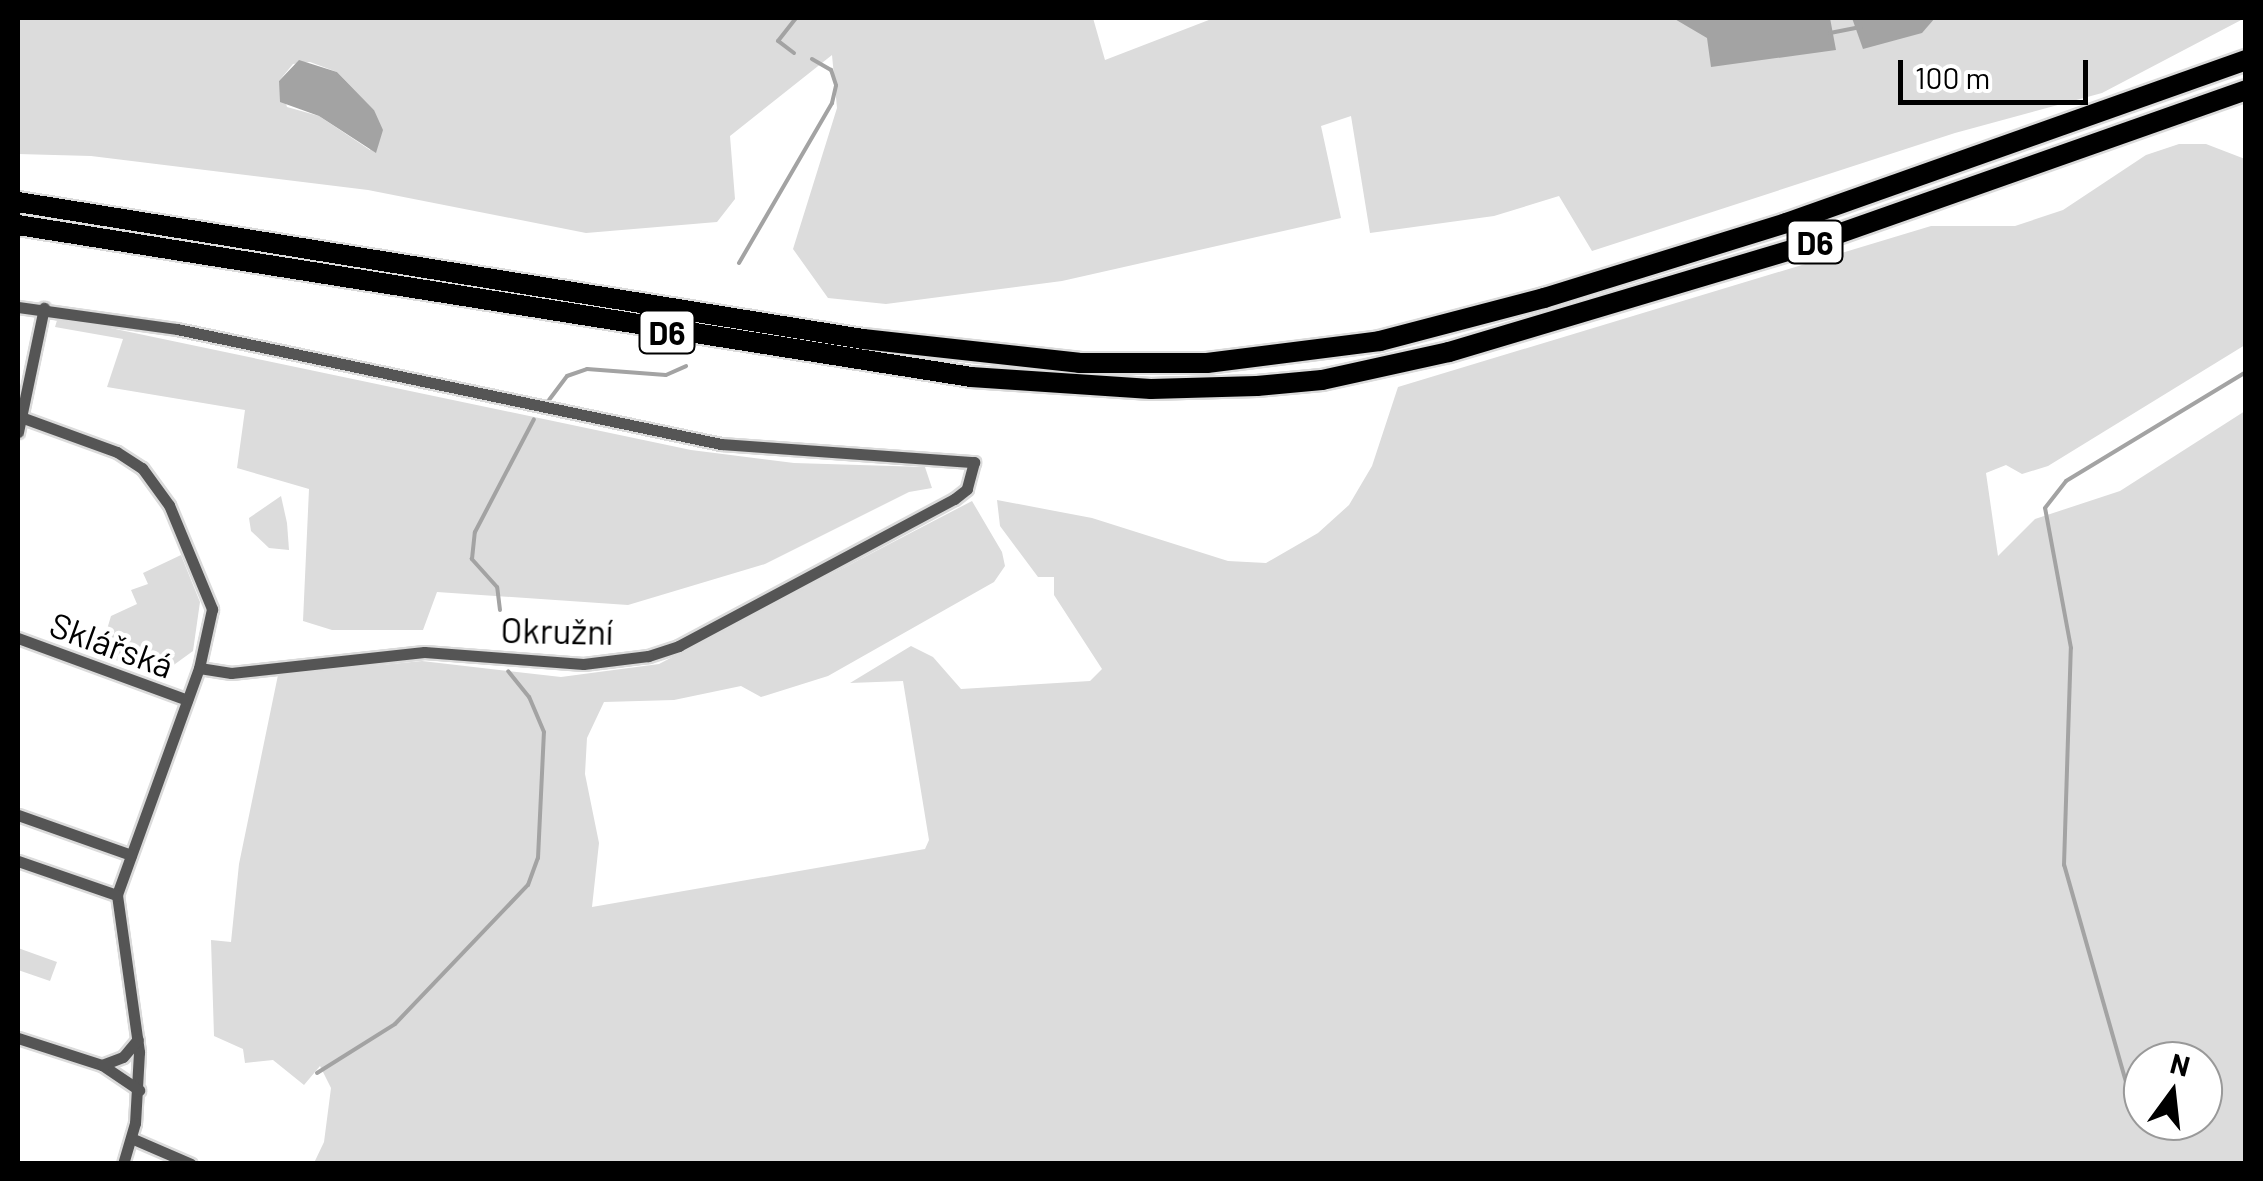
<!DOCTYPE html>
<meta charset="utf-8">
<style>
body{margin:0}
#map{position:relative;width:2263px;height:1181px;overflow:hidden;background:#fff;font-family:Barlow,sans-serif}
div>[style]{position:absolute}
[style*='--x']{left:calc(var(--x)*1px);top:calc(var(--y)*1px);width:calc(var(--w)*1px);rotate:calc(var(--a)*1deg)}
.green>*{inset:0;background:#dcdcdc}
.water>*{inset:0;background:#a3a3a3}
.stream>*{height:4px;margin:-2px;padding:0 2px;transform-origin:2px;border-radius:2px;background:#a3a3a3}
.roads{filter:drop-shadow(2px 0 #dbdbdb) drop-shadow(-2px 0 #dbdbdb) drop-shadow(0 2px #dbdbdb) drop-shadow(0 -2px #dbdbdb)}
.street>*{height:11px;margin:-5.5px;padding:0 5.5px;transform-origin:5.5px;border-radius:5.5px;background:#555}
.highway>*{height:20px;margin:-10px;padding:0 10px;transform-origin:10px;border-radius:10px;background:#000}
span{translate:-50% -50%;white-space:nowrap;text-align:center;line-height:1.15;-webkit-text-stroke:9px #fff;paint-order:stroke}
.shield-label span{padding:2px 8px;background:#fff;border:2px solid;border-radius:8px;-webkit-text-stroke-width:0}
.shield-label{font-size:32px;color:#000;font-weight:700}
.street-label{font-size:35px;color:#000}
.frame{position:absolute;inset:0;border:20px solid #000;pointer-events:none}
.north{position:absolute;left:2123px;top:1041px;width:100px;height:100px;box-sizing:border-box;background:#fff;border:2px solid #999;border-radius:50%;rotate:15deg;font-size:28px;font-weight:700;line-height:40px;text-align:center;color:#000}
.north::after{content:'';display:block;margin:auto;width:35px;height:45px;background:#000;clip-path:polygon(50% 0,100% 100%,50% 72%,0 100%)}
.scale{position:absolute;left:1898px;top:60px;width:190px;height:45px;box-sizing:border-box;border:5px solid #000;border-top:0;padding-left:12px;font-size:30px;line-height:35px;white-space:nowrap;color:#000;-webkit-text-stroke:8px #fff;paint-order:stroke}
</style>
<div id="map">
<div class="green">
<i style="clip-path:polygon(evenodd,18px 18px,1093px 18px,1105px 60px,1214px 18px,2245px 18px,2102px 93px,1955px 133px,1592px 251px,1559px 196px,1494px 216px,1370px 233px,1351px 116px,1321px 126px,1341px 218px,1062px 281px,886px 304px,828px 298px,793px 249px,837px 108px,832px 55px,730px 136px,735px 199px,717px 222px,586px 233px,368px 190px,91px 156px,18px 154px,18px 18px,310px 62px,337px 72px,374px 110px,370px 150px,319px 116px,287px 107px,279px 81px,293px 64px,310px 62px)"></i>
<i style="clip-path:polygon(evenodd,2179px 144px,2206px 144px,2245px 159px,2245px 345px,2048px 466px,2022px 474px,2006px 465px,1986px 473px,1998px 556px,2035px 519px,2120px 491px,2245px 411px,2245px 1163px,314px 1163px,324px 1142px,331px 1088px,320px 1066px,304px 1085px,273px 1060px,245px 1063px,243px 1049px,214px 1036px,211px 940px,231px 942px,239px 864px,278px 675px,422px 661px,561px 677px,659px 664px,972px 501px,1002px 552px,1005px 566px,994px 582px,828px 676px,761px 697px,741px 686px,674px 700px,604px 702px,587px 738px,585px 774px,599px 843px,592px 907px,925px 849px,929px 840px,903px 681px,850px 683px,911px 646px,933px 657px,961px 689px,1090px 681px,1102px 669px,1054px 595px,1054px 577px,1038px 577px,1000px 526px,997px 500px,1092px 518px,1228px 561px,1266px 563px,1318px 533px,1349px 505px,1372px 466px,1398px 387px,1931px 226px,2015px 226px,2063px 210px,2146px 155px,2179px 144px,2143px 1061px,2203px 1061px,2203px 1121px,2143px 1121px,2143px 1061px)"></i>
<i style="clip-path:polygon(58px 317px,691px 450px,794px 463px,925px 467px,932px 488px,909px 492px,765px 564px,628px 605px,437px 592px,423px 630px,332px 630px,303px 621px,309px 489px,237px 468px,245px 410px,107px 387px,123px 339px,55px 327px)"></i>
<i style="clip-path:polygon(281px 496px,287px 523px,289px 550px,269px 548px,251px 531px,249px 518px)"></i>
<i style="clip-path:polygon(181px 555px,200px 602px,193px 651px,164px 672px,99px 656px,111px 616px,137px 604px,131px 590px,148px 584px,143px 573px)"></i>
<i style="clip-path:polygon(18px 948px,57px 962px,50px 981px,18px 970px)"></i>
</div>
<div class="water">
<i style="clip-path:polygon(1673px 18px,1830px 18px,1836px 50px,1711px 67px,1707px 38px)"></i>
<i style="clip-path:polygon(1852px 18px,1935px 18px,1922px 33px,1863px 49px)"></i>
<i style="clip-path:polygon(299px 60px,337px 72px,374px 110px,383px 130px,376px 153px,319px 116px,280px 102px,279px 81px)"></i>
</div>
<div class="stream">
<i style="--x:1830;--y:33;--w:31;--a:-11"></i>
<i style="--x:794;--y:53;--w:20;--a:-143"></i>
<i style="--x:778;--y:41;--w:29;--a:-52"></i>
<i style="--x:739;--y:263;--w:185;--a:-59.8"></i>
<i style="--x:832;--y:103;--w:18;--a:-77"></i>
<i style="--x:836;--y:85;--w:16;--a:-108"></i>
<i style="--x:831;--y:70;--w:22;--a:-150"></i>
<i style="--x:549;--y:400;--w:30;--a:-53"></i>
<i style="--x:567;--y:376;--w:21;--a:-19"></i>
<i style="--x:587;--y:369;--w:79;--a:4.3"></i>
<i style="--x:666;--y:375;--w:22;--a:-24"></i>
<i style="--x:500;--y:610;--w:23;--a:-97"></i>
<i style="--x:497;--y:587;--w:38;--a:-132"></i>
<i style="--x:472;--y:559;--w:27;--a:-84"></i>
<i style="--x:475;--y:532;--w:127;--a:-62.4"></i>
<i style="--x:317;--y:1073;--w:92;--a:-32.1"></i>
<i style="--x:395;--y:1024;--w:192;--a:-46.3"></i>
<i style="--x:528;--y:885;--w:29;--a:-70"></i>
<i style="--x:538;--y:858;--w:126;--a:-87.3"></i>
<i style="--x:544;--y:732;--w:38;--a:-113"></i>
<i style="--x:529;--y:697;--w:33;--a:-129"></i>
<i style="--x:2126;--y:1082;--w:226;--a:-105.9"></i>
<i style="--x:2064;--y:865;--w:217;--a:-88.2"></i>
<i style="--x:2071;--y:648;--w:142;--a:-100.5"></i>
<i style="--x:2045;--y:508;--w:34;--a:-52"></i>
<i style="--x:2066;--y:481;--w:210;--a:-31.2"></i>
</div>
<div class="roads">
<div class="street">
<i style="--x:18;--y:307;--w:161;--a:7.9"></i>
<i style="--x:177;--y:329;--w:556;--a:11.94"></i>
<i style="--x:721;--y:444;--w:254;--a:4.1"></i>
<i style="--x:974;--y:462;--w:28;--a:105"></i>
<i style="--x:967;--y:489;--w:16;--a:142"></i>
<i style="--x:954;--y:499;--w:312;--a:151.9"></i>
<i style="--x:679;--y:646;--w:33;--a:162"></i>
<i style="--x:648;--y:656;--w:65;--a:173"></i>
<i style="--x:583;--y:664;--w:159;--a:-175.7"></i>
<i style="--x:424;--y:652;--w:194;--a:173.8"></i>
<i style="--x:231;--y:673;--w:32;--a:-171"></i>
<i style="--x:18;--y:416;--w:105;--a:20"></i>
<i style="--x:117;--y:452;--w:30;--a:33"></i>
<i style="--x:142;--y:468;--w:46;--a:53.9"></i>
<i style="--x:169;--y:505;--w:113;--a:67.5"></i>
<i style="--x:212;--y:609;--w:60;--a:102.4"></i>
<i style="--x:199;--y:668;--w:241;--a:109.9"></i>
<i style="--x:117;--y:895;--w:159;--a:82"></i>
<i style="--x:139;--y:1052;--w:71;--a:93.2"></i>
<i style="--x:135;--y:1123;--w:43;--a:106.3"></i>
<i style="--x:18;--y:432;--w:127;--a:-78.2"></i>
<i style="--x:18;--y:638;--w:180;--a:20.1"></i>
<i style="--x:18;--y:815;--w:120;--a:19.5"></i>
<i style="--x:18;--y:861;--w:105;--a:19"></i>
<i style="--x:18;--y:1038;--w:88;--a:17.8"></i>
<i style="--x:102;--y:1065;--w:45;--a:34"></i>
<i style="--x:102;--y:1065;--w:22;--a:-21"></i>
<i style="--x:123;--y:1057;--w:23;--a:-50"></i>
<i style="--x:131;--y:1138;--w:65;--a:23.4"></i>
</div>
<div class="highway">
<i style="--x:18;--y:202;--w:856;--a:9.21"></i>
<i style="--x:863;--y:339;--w:217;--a:6.3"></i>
<i style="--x:1079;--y:363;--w:128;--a:0"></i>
<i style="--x:1207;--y:363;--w:174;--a:-7.2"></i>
<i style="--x:1380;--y:341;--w:170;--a:-14.7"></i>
<i style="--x:1544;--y:298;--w:253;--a:-17.2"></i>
<i style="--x:1786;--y:223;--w:488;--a:-19.5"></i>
<i style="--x:18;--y:225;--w:965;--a:9.06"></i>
<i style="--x:971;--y:377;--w:180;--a:3.8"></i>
<i style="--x:1151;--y:389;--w:106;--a:-1.6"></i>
<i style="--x:1257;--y:386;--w:65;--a:-5.3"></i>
<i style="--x:1322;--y:380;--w:130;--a:-12.4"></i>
<i style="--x:1449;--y:352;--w:361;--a:-16.6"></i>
<i style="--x:1795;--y:249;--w:478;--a:-19.4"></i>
</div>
</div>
<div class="shield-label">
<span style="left:1815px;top:242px">D6</span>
<span style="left:667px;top:332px">D6</span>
</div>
<div class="street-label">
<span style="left:557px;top:630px;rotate:1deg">Okružní</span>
<span style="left:112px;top:644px;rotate:20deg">Sklářská</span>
</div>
<div class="frame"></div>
<div class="north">N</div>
<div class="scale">100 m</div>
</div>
